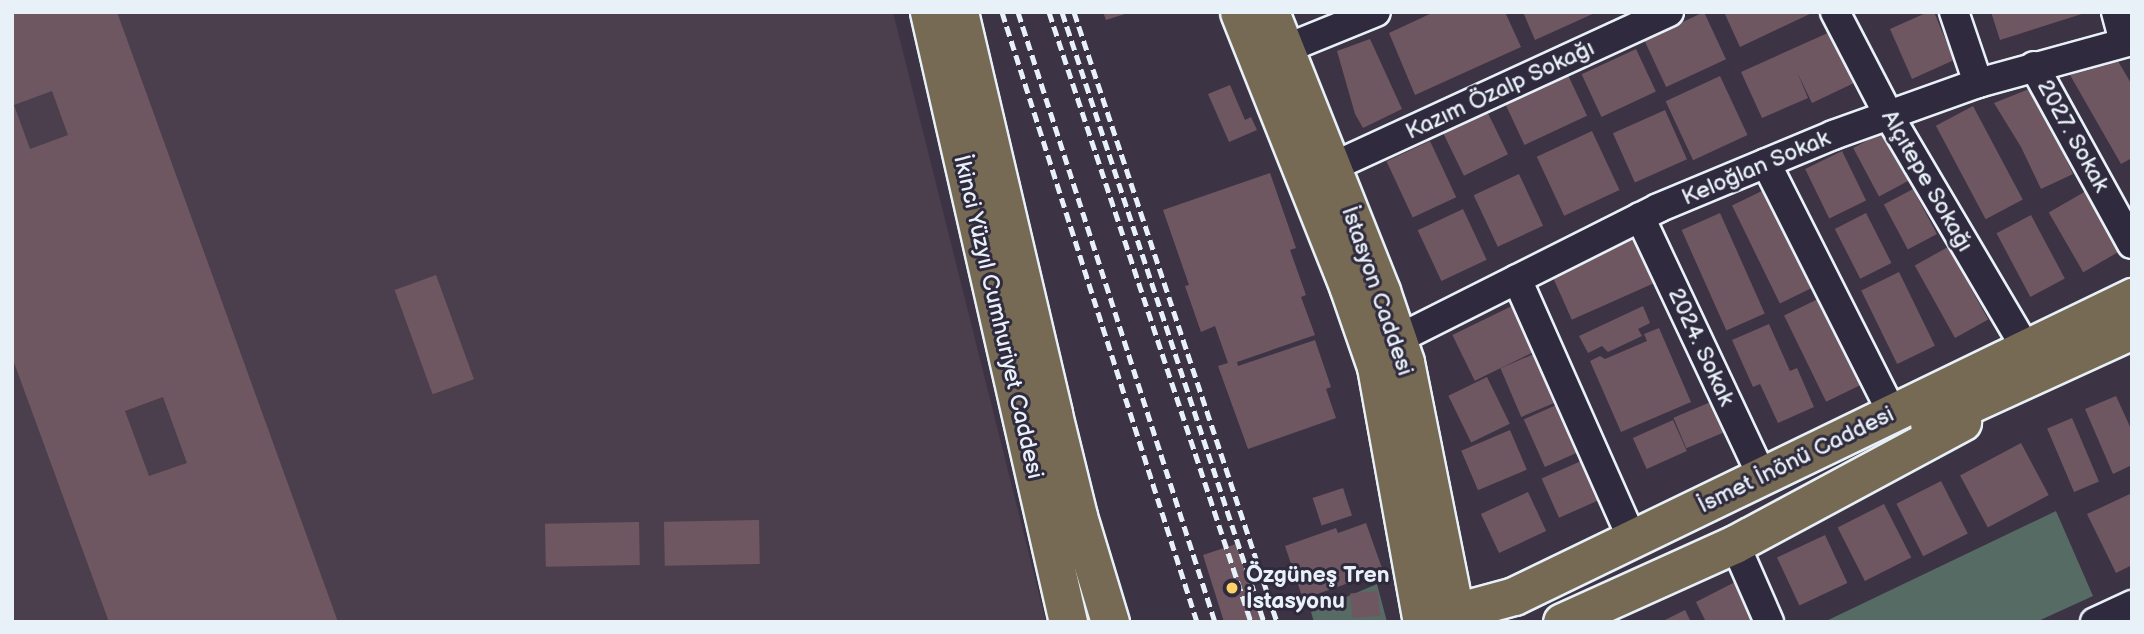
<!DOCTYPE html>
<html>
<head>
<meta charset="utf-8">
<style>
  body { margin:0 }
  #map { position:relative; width:2144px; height:634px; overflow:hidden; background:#3c3344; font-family:"Balsamiq Sans",sans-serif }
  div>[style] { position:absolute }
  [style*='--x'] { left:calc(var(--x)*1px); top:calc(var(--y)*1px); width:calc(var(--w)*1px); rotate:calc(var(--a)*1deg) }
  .built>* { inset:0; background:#4b3e4d }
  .green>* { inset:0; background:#576b65 }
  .building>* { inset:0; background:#6f5762; transform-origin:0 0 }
  .roads { filter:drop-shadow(2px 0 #e8f1f8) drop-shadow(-2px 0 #e8f1f8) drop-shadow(0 2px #e8f1f8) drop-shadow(0 -2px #e8f1f8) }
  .minor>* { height:28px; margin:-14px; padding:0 14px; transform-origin:14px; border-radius:14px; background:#2f2a3d }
  .major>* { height:37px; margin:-18.5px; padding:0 18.5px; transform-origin:18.5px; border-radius:18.5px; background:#766a54 }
  .rail>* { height:5px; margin-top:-2.5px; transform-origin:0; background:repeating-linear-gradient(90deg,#e8f1f8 0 10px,transparent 0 15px) }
  .dots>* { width:19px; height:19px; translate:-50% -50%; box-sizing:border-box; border:4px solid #2f2a3d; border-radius:50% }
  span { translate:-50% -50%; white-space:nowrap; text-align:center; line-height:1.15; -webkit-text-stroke:6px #2f2a3d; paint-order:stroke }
  .street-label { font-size:23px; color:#e8f1f8 }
  .poi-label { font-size:23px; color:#e8f1f8; font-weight:700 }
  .left { translate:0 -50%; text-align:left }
  .frame { position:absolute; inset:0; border:14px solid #e8f1f8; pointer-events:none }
</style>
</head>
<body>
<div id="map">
  <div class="built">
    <div style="clip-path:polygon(12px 12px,893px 12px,1046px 622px,12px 622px)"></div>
  </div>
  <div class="green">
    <div style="clip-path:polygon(2056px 511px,2093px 596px,2036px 622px,1824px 622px)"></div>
    <div style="clip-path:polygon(1377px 584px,1387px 622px,1314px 622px,1311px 612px)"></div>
  </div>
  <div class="building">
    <div style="clip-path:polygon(evenodd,12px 12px,117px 12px,338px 622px,109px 622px,12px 357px,12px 12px,52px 91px,68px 135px,30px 149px,14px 105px,52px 91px,12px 12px,163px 397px,187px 463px,149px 476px,125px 411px,163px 397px)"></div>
    <div style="clip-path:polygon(1103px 12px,1128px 12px,1128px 13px,1106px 20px)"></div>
    <div style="clip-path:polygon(1434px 12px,1505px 12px,1521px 47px,1415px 95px,1389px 33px)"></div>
    <div style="clip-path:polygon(1523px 12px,1597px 12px,1535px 40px)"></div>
    <div style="left:1704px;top:12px;width:52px;height:66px;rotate:65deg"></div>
    <div style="clip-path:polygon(1724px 12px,1814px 12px,1740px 47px)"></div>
    <div style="clip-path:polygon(1928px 12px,1934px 12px,1954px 60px,1912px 79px,1890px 29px)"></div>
    <div style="clip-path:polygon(1991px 12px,2085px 12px,2085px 13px,2000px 40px)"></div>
    <div style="clip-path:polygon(1830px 32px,1854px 83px,1812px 103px,1797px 72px,1808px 98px,1762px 118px,1741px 72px)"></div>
    <div style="clip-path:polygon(1370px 39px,1402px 109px,1363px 128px,1355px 114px,1337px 51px)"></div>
    <div style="left:1636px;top:49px;width:47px;height:60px;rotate:65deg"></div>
    <div style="clip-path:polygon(2115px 56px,2132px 85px,2132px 158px,2121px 164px,2070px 75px)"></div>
    <div style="left:1568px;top:75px;width:45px;height:69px;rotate:65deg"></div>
    <div style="left:1720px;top:76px;width:65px;height:60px;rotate:65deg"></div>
    <div style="clip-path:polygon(1230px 85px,1245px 120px,1251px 117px,1257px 130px,1229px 142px,1208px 94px)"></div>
    <div style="clip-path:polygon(2034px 87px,2073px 174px,2041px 189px,2021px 147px,1994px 103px)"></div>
    <div style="left:1483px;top:103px;width:57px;height:49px;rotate:64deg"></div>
    <div style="left:1973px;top:106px;width:106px;height:42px;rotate:62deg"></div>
    <div style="left:1665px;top:110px;width:54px;height:57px;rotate:66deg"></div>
    <div style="left:1592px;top:131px;width:65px;height:61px;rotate:65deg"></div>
    <div style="left:1885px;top:131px;width:55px;height:36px;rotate:62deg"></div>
    <div style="left:1430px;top:141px;width:62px;height:48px;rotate:65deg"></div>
    <div style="left:1842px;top:151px;width:55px;height:41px;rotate:64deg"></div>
    <div style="clip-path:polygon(1270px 173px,1296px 248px,1290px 250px,1306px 295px,1301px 297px,1315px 335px,1237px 362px,1238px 366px,1315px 340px,1331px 387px,1326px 389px,1336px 418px,1248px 449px,1218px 366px,1228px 363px,1215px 326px,1201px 332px,1185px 286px,1189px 285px,1163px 210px)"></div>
    <div style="left:1519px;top:174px;width:57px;height:50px;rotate:65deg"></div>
    <div style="left:1768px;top:188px;width:109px;height:40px;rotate:64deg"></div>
    <div style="left:1913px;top:189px;width:51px;height:33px;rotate:62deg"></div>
    <div style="left:2086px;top:191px;width:69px;height:43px;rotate:60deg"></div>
    <div style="left:1463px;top:209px;width:56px;height:50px;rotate:65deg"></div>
    <div style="left:1720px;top:213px;width:110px;height:42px;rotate:66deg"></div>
    <div style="left:1866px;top:213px;width:56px;height:35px;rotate:63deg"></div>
    <div style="left:2031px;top:215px;width:72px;height:39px;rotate:62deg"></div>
    <div style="left:1635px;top:238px;width:49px;height:91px;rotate:66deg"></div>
    <div style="left:1948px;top:247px;width:83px;height:38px;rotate:61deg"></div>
    <div style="left:1899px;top:272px;width:82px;height:42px;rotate:64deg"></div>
    <div style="left:436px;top:275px;width:111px;height:44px;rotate:70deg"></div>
    <div style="left:1820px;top:298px;width:96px;height:40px;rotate:64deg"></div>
    <div style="left:1518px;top:303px;width:51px;height:73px;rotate:64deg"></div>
    <div style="clip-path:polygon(1643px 306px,1650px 323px,1638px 329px,1642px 336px,1608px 352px,1602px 346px,1588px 353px,1579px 336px)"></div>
    <div style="clip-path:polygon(1769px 324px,1790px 371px,1797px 368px,1814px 407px,1778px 423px,1760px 384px,1753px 387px,1732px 340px)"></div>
    <div style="clip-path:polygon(1659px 328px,1691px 402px,1621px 432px,1590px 361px,1600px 356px,1605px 359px,1647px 341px,1644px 334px)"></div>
    <div style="left:1541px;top:351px;width:53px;height:44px;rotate:67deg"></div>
    <div style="left:1487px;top:377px;width:52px;height:43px;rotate:64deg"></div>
    <div style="clip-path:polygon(2116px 396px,2132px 431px,2132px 465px,2113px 474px,2085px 409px)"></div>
    <div style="left:1713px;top:401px;width:33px;height:43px;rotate:67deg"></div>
    <div style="left:1563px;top:402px;width:52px;height:43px;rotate:66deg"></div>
    <div style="left:2072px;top:418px;width:69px;height:27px;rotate:67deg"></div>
    <div style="left:1673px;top:420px;width:34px;height:44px;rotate:66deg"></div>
    <div style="left:1510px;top:430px;width:43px;height:53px;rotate:67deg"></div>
    <div style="left:2021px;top:443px;width:59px;height:69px;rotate:62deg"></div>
    <div style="left:1590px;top:457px;width:43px;height:53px;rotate:66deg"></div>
    <div style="left:1941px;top:481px;width:59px;height:50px;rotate:63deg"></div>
    <div style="left:1343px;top:488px;width:29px;height:32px;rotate:72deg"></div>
    <div style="left:1528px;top:492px;width:43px;height:52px;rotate:65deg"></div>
    <div style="clip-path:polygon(2132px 493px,2132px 565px,2116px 573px,2087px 514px)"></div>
    <div style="left:1884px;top:504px;width:60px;height:52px;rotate:63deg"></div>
    <div style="left:759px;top:520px;width:44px;height:95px;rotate:89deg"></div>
    <div style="left:639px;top:522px;width:43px;height:94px;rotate:89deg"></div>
    <div style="clip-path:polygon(1366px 523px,1383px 571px,1303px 599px,1285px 546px,1336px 528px,1338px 533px)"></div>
    <div style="left:1825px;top:535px;width:53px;height:53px;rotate:65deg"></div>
    <div style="clip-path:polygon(1236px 544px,1261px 622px,1224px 622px,1203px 555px)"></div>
    <div style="clip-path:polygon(1735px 582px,1754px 622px,1706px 622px,1696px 602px)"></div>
    <div style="left:1378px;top:591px;width:25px;height:28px;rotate:85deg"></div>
    <div style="clip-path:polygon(1685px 610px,1691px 622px,1661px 622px)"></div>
  </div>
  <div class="roads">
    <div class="minor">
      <div style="--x:1835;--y:12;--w:115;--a:62.5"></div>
      <div style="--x:1888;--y:114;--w:270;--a:59.5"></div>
      <div style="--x:1954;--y:12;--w:75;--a:71.3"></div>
      <div style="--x:2116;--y:12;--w:31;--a:75"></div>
      <div style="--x:1285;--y:49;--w:98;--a:-22.1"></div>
      <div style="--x:2034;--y:66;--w:203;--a:61.2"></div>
      <div style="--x:1766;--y:163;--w:281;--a:63.2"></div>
      <div style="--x:1332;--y:167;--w:371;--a:-24.7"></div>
      <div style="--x:1640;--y:217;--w:286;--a:64.8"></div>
      <div style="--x:1517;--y:279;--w:284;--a:66.1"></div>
      <div style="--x:1398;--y:339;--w:291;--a:-26.7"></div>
      <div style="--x:1658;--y:208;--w:190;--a:-22.6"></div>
      <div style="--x:1833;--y:135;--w:154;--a:-19.7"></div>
      <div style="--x:1978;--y:83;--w:160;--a:-15.3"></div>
      <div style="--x:1735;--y:544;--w:85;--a:66.4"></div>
      <div style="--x:2095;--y:622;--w:41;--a:-24.7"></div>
    </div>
    <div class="major">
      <div style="--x:929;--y:12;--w:626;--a:77.16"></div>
      <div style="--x:959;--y:12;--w:413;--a:76.8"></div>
      <div style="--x:1053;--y:414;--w:105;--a:76.2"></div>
      <div style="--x:1078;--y:516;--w:111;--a:73.2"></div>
      <div style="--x:1239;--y:12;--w:295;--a:68.3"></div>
      <div style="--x:1348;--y:286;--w:86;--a:70.9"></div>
      <div style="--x:1376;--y:367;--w:259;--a:79.8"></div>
      <div style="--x:1270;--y:12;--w:300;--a:68.3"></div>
      <div style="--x:1381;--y:291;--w:75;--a:71.3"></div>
      <div style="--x:1405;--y:362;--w:265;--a:78.7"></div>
      <div style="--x:1929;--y:423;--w:223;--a:-24.6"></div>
      <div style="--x:1422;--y:621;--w:95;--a:-15.2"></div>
      <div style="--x:1514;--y:596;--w:687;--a:-25.82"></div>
      <div style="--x:1562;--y:622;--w:190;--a:-24.3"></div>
      <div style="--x:1735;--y:544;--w:258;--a:-28.3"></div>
    </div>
  </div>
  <div class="rail">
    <div style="--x:1002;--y:12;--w:640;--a:72.27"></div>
    <div style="--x:1018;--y:12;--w:641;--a:72.1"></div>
    <div style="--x:1049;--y:12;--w:643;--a:71.68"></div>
    <div style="--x:1062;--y:12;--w:643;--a:71.68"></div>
    <div style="--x:1074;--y:12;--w:643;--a:71.59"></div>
  </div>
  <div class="dots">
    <div style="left:1232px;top:588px;background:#ffd166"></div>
  </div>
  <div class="street-label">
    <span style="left:1500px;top:90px;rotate:-25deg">Kazım Özalp Sokağı</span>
    <span style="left:2073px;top:136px;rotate:61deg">2027. Sokak</span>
    <span style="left:1756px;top:168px;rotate:-23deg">Keloğlan Sokak</span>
    <span style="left:1927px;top:181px;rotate:60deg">Alçıtepe Sokağı</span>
    <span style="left:1377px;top:291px;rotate:71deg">İstasyon Caddesi</span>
    <span style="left:998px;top:317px;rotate:77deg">İkinci Yüzyıl Cumhuriyet Caddesi</span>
    <span style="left:1701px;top:347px;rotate:65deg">2024. Sokak</span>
    <span style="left:1796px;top:460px;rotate:-26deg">İsmet İnönü Caddesi</span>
  </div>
  <div class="poi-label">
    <span class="left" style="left:1246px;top:588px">Özgüneş Tren<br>İstasyonu</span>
  </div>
  <div class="frame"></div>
</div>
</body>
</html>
